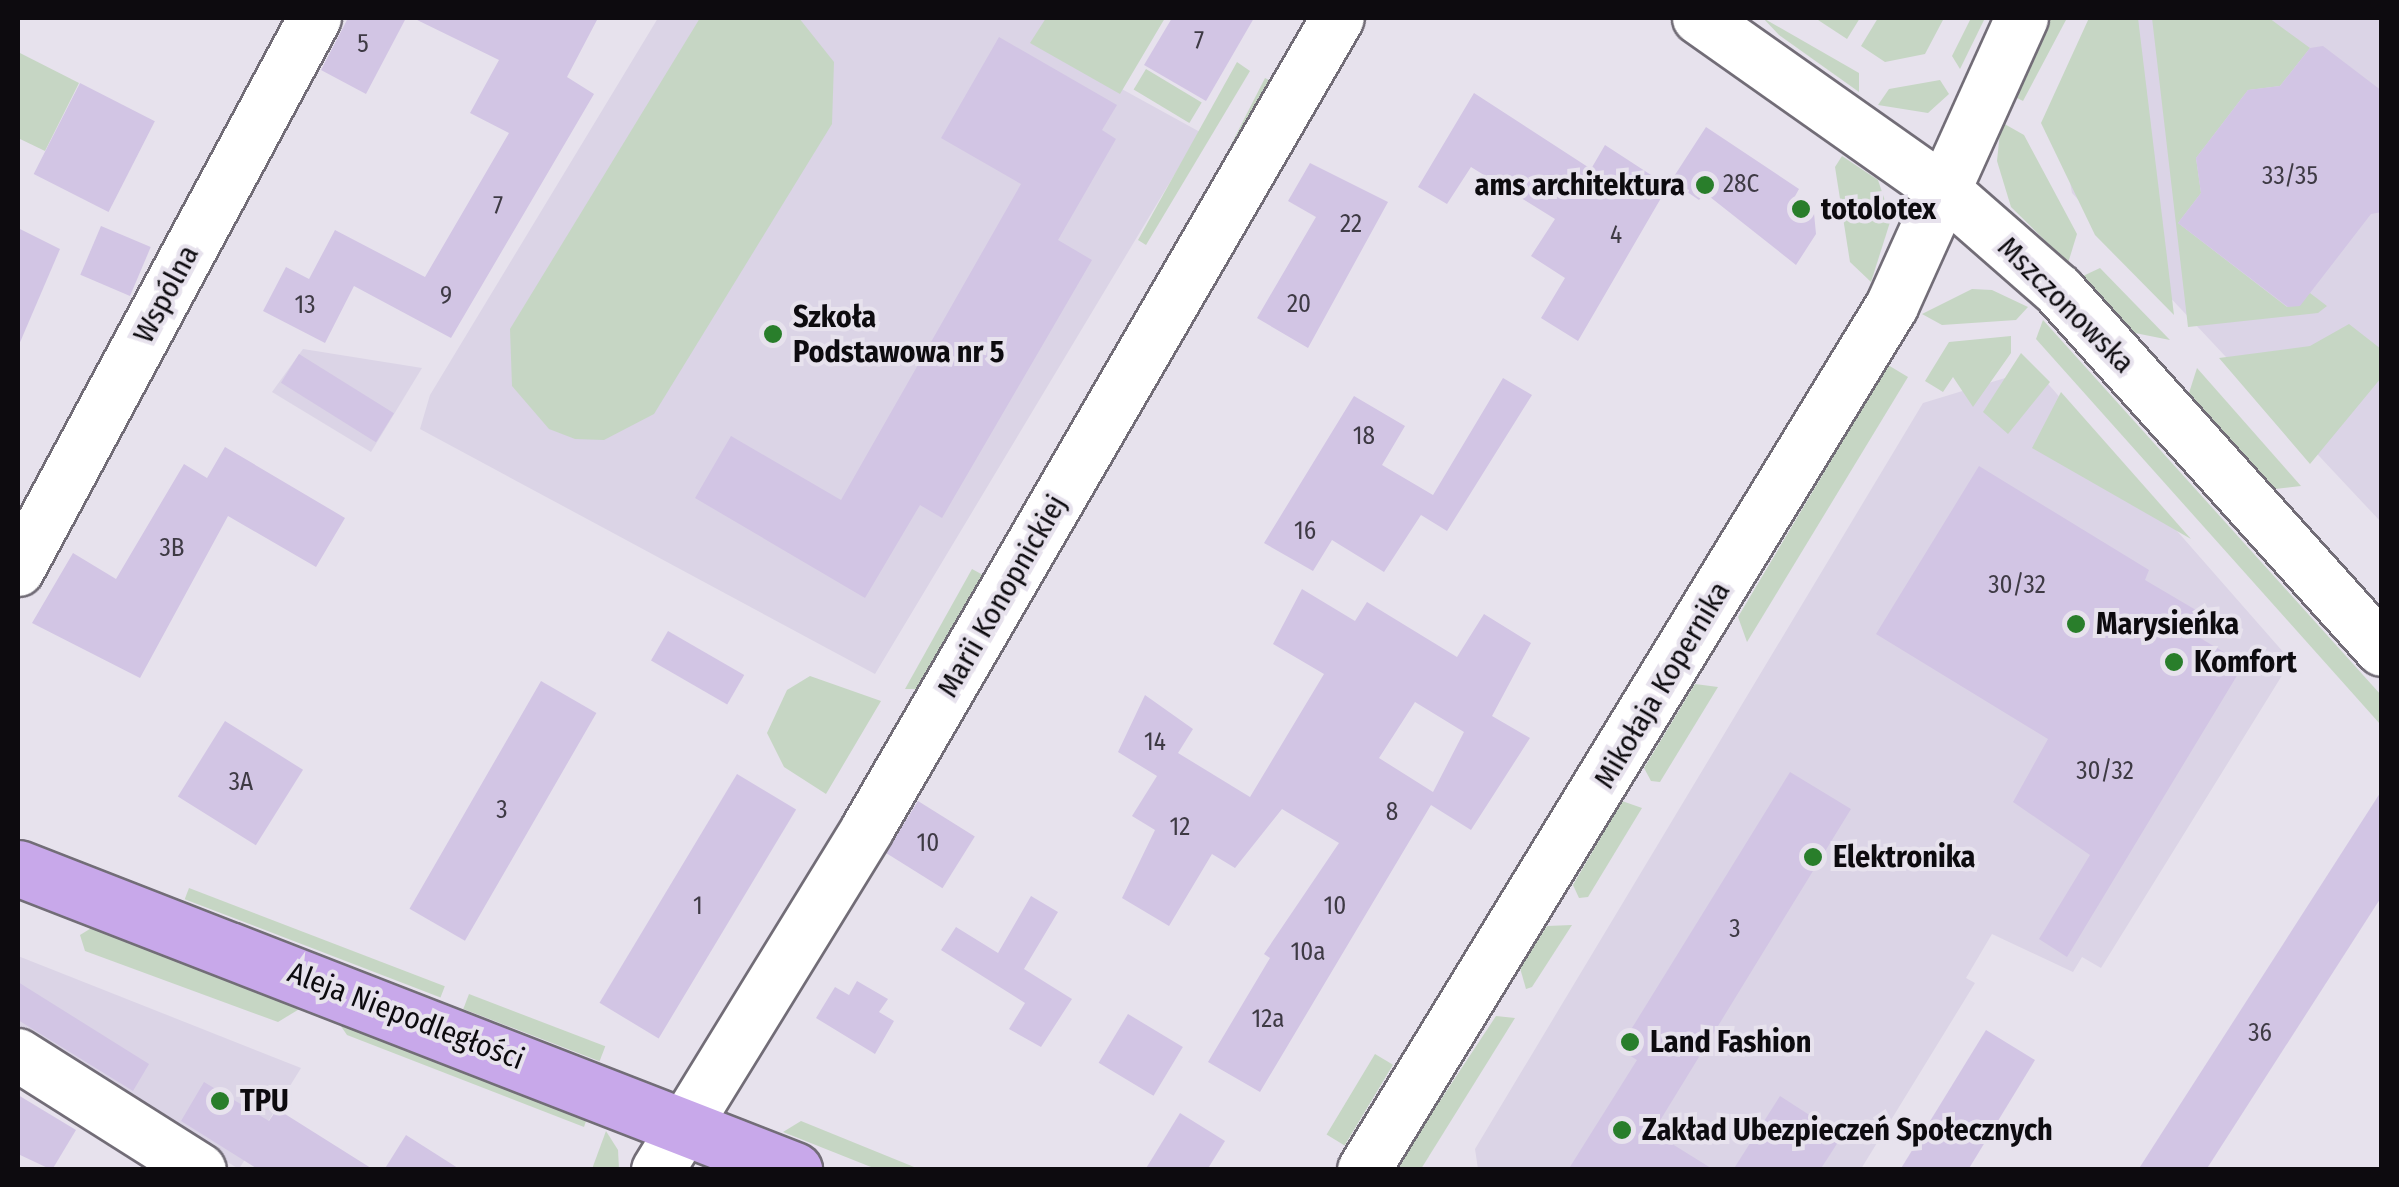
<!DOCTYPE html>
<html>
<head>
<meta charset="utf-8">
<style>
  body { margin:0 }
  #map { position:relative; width:2399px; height:1187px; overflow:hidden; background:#e7e2ed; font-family:"Fira Sans Condensed",sans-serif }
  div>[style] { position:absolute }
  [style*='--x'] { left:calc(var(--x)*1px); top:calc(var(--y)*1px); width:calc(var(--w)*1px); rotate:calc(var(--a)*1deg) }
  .built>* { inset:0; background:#dbd4e6 }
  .green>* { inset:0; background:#c6d6c4; transform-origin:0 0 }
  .building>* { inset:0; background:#d2c5e4; transform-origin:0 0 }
  .roads { filter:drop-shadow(2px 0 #726d77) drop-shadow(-2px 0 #726d77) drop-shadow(0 2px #726d77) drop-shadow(0 -2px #726d77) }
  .minor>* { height:52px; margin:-26px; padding:0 26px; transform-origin:26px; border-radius:26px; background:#fff }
  .major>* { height:55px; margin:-27.5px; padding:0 27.5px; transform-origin:27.5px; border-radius:27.5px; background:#c8a8ea }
  .dots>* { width:28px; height:28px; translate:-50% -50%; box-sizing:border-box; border:5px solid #e7e2ed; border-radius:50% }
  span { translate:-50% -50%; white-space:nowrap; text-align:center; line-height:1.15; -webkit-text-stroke:8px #e7e2ed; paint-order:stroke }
  .number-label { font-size:25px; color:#3e3a44 }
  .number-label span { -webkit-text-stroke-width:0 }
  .poi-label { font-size:30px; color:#0d0b0f; font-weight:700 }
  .right { translate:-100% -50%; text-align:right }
  .left { translate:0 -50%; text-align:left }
  .street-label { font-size:30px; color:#0d0b0f }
  .frame { position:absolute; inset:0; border:20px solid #0d0b0f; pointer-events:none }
</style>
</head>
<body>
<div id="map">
  <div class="built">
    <div style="clip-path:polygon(658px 18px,1069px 18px,1069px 60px,1200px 132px,875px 674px,420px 429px,430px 395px)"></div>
    <div style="clip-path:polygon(2106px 18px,2381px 18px,2381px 522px,2072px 193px,2059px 122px)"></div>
    <div style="clip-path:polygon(303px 349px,422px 368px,371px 452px,272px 392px)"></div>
    <div style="clip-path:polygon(2035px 369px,2291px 661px,2101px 968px,2082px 957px,2073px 972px,1992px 934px,1966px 978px,1975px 983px,1861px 1169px,1478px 1169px,1475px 1149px,1923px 403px)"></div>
    <div style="clip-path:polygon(18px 956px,301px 1068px,239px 1169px,18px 1036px)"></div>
  </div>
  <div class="green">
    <div style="clip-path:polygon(700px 18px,799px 18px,834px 62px,832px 124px,654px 414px,604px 440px,575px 439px,549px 429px,512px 386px,510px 329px)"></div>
    <div style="clip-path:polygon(1046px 18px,1165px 18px,1120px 94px,1030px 43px)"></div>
    <div style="clip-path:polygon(1763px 18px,1859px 73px,1859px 92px,1779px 35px)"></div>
    <div style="clip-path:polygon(1815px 18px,1860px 18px,1847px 39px)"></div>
    <div style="clip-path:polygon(1878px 18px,1944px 18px,1925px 54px,1885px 62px,1861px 46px)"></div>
    <div style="clip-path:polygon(1971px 18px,1985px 18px,1960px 69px,1952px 56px)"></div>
    <div style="clip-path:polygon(2048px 18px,2067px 18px,2023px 101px,2011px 95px)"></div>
    <div style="clip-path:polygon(2089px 18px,2138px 18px,2174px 315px,2095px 235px,2041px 123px)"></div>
    <div style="clip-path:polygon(2152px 18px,2269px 18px,2310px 48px,2280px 86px,2248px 90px,2196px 158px,2201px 193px,2178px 223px,2287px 307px,2310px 293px,2327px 306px,2318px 313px,2188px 327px)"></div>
    <div style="clip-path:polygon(18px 52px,79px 83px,45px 151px,18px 138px)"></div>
    <div style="clip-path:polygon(1237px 62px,1250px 71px,1146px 245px,1138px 240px)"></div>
    <div style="left:1146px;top:69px;width:65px;height:24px;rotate:31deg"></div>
    <div style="left:1265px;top:78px;width:9px;height:204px;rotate:27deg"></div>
    <div style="clip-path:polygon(1940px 80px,1949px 94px,1928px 113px,1878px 105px,1889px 89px)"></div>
    <div style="clip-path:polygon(2001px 122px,2024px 135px,2077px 234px,2068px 263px,2011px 207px,1997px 161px)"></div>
    <div style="clip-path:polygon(1842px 156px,1878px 180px,1891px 219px,1871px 282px,1850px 262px,1835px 167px)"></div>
    <div style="clip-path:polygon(2100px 268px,2170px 340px,2135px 333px,2083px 276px)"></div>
    <div style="clip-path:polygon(1972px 289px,1992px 290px,2028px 307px,2016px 320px,1942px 325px,1922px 314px)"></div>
    <div style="clip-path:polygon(2043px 320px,2381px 695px,2380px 724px,2036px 339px)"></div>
    <div style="clip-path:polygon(2349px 324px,2381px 349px,2381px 378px,2310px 464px,2219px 358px,2310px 346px)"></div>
    <div style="clip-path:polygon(2011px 336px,2011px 353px,1973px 407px,1953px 377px,1943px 392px,1925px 381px,1949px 342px)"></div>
    <div style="clip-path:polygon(2021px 353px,2050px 382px,2008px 434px,1983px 412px)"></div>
    <div style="clip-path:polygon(1888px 365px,1908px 377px,1747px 642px,1738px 617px)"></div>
    <div style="clip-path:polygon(2197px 368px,2301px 486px,2275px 489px,2189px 393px)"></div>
    <div style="clip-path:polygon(2061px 392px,2191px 539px,2032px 448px)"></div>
    <div style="clip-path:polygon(972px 569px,983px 575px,916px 689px,905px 689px)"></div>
    <div style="clip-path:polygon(810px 676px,881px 701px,826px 794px,784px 767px,767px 733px,787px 690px)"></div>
    <div style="clip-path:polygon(1695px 684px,1718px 687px,1660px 782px,1651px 781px,1644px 768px)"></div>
    <div style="clip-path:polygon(1622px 801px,1642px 808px,1588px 897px,1579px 898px,1573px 885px)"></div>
    <div style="left:189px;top:888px;width:274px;height:12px;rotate:21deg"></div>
    <div style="clip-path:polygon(1572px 925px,1532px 987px,1526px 989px,1520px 968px,1547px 926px)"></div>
    <div style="clip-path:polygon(93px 927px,297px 1004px,301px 1008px,278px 1022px,85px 951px,80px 935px)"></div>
    <div style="left:469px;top:994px;width:146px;height:16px;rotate:21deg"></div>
    <div style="clip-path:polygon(1496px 1016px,1515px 1018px,1421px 1169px,1395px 1169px)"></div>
    <div style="clip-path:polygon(336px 1019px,587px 1118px,584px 1127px,347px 1035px)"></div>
    <div style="left:1375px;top:1054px;width:21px;height:94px;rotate:31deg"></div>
    <div style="clip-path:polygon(801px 1121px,919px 1169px,876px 1169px,783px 1132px)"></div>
    <div style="clip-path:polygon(606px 1131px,618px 1150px,619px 1169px,592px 1169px)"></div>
  </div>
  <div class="building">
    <div style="clip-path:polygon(348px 18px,406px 18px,366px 94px,321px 70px)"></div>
    <div style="clip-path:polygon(413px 18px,598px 18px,567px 77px,594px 94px,451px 338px,354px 286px,325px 343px,263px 311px,286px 267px,309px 279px,335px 230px,425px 277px,509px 133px,470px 113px,499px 60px)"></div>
    <div style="clip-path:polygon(1172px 18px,1254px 18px,1206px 101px,1144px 65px)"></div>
    <div style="clip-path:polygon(999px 37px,1117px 105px,1102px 130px,1116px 139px,1058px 240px,1092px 260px,942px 518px,920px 505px,865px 598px,695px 498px,731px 436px,841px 500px,1021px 184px,941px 138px)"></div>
    <div style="clip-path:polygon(2323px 46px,2382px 91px,2382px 212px,2371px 214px,2300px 306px,2288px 307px,2178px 223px,2201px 193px,2196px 158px,2248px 90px,2280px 86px,2310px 48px)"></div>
    <div style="left:80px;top:83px;width:84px;height:102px;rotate:27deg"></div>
    <div style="clip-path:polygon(1474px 93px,1591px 169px,1605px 145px,1668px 186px,1578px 341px,1541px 318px,1565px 278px,1531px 256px,1555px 219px,1471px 167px,1447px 204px,1418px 187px)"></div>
    <div style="clip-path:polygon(1706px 127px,1799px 189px,1794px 198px,1814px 213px,1816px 234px,1796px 265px,1705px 193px,1699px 200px,1671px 181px)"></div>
    <div style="clip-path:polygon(1310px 163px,1388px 202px,1308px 348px,1257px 318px,1316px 217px,1288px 201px)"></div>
    <div style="left:101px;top:226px;width:54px;height:53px;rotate:23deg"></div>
    <div style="clip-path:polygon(18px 228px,60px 249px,18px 347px)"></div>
    <div style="left:299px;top:354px;width:112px;height:34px;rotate:32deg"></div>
    <div style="clip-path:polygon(1503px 378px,1532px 395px,1447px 531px,1421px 515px,1432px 498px,1384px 572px,1332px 540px,1313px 571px,1264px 543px,1354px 396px,1405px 426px,1382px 465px,1433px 495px)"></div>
    <div style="clip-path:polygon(225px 447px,345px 518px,316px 567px,228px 516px,140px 678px,32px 623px,73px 553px,116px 579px,184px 464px,207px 478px)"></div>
    <div style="clip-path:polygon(1979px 466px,2149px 570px,2145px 580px,2201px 613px,2190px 632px,2244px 664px,2067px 957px,2039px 939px,2090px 855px,2013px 802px,2048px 739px,1876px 634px)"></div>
    <div style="clip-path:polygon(evenodd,1302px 589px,1355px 621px,1367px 602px,1457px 657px,1484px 614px,1531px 643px,1492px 716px,1530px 738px,1471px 830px,1431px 805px,1260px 1092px,1208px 1062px,1270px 958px,1264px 954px,1339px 843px,1282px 809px,1235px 868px,1212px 854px,1169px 926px,1122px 898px,1155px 830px,1132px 816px,1157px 776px,1118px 752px,1145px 695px,1193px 729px,1178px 753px,1250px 797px,1324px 674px,1273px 644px,1302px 589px,1415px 702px,1464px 732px,1433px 792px,1379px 758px,1415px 702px)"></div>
    <div style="left:668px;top:631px;width:88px;height:34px;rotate:30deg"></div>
    <div style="left:541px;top:681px;width:64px;height:263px;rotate:30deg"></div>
    <div style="left:225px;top:721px;width:92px;height:89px;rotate:32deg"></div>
    <div style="clip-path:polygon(1790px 772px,1851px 809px,1653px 1132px,1714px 1170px,1568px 1170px,1637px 1060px,1619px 1049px)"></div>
    <div style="left:737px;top:774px;width:69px;height:267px;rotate:31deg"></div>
    <div style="clip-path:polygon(2382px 790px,2382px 896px,2206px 1170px,2138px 1170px)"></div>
    <div style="left:918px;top:801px;width:67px;height:61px;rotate:32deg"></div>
    <div style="clip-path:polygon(1031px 896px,1058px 912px,1024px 969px,1072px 999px,1041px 1047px,1009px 1029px,1025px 1003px,941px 950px,956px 927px,998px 953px)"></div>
    <div style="clip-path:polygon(857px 981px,888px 999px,879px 1012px,894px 1021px,875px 1054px,816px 1018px,835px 987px,849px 995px)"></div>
    <div style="clip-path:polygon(18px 982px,149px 1064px,133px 1091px,18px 1020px)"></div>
    <div style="left:1128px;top:1014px;width:64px;height:57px;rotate:31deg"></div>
    <div style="clip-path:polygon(1986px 1030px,2035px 1060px,1968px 1170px,1900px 1170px)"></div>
    <div style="clip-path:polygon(204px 1082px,269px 1121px,277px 1109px,374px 1170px,259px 1170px,181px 1121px)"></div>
    <div style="clip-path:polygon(18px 1095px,76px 1130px,52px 1170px,18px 1154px)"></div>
    <div style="clip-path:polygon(1780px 1096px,1842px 1136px,1820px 1170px,1733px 1170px)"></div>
    <div style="clip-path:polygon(1180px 1113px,1225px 1141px,1207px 1170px,1145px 1170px)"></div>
    <div style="clip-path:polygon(406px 1135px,461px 1170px,384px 1170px)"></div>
  </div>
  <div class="roads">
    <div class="minor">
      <div style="--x:1699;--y:18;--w:302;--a:35.2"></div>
      <div style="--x:1946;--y:192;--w:149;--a:41.2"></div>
      <div style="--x:2058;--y:290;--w:484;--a:48"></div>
      <div style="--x:18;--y:570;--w:627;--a:-61.72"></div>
      <div style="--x:18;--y:1055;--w:215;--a:32.3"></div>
      <div style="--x:658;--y:1170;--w:401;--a:-58.4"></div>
      <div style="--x:868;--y:828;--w:936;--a:-59.88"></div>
      <div style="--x:1364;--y:1170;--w:1013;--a:-58.57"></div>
      <div style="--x:1892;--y:306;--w:316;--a:-65.7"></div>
    </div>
    <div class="major">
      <div style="--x:18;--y:868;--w:833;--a:21.26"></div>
    </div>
  </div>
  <div class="dots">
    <div style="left:1705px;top:185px;background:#297e2b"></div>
    <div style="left:1801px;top:209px;background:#297e2b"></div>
    <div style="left:773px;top:334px;background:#297e2b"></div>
    <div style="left:2076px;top:624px;background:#297e2b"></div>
    <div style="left:2174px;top:662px;background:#297e2b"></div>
    <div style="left:1813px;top:857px;background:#297e2b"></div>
    <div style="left:1630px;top:1042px;background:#297e2b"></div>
    <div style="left:220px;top:1101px;background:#297e2b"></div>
    <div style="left:1622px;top:1130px;background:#297e2b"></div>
  </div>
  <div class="number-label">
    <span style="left:1199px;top:41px">7</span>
    <span style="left:363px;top:44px">5</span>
    <span style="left:2290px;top:176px">33/35</span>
    <span style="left:1741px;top:184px">28C</span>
    <span style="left:498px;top:206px">7</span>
    <span style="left:1351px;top:224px">22</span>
    <span style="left:1616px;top:235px">4</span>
    <span style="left:446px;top:296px">9</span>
    <span style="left:1299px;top:304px">20</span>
    <span style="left:305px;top:305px">13</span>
    <span style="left:1364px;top:436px">18</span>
    <span style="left:1305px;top:531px">16</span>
    <span style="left:172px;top:548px">3B</span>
    <span style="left:2017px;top:585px">30/32</span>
    <span style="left:1155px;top:742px">14</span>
    <span style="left:2105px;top:771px">30/32</span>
    <span style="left:241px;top:782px">3A</span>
    <span style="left:502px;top:810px">3</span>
    <span style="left:1392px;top:812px">8</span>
    <span style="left:1180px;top:827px">12</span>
    <span style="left:928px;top:843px">10</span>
    <span style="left:698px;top:906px">1</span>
    <span style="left:1335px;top:906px">10</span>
    <span style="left:1735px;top:929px">3</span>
    <span style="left:1308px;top:952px">10a</span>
    <span style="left:1268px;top:1019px">12a</span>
    <span style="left:2260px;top:1033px">36</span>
  </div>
  <div class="poi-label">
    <span class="right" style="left:1685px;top:185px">ams architektura</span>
    <span class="left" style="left:1821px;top:209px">totolotex</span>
    <span class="left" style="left:793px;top:334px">Szkoła<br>Podstawowa nr 5</span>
    <span class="left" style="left:2096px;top:624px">Marysieńka</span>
    <span class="left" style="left:2194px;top:662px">Komfort</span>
    <span class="left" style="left:1833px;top:857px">Elektronika</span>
    <span class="left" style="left:1650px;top:1042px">Land Fashion</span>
    <span class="left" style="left:240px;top:1101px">TPU</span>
    <span class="left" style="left:1642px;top:1130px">Zakład Ubezpieczeń Społecznych</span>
  </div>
  <div class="street-label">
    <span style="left:166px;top:294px;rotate:-62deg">Wspólna</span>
    <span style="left:2066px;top:305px;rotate:45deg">Mszczonowska</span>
    <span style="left:1002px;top:596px;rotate:-60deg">Marii Konopnickiej</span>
    <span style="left:1662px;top:685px;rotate:-59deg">Mikołaja Kopernika</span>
    <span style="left:406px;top:1016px;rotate:21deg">Aleja Niepodległości</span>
  </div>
  <div class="frame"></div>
</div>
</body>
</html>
